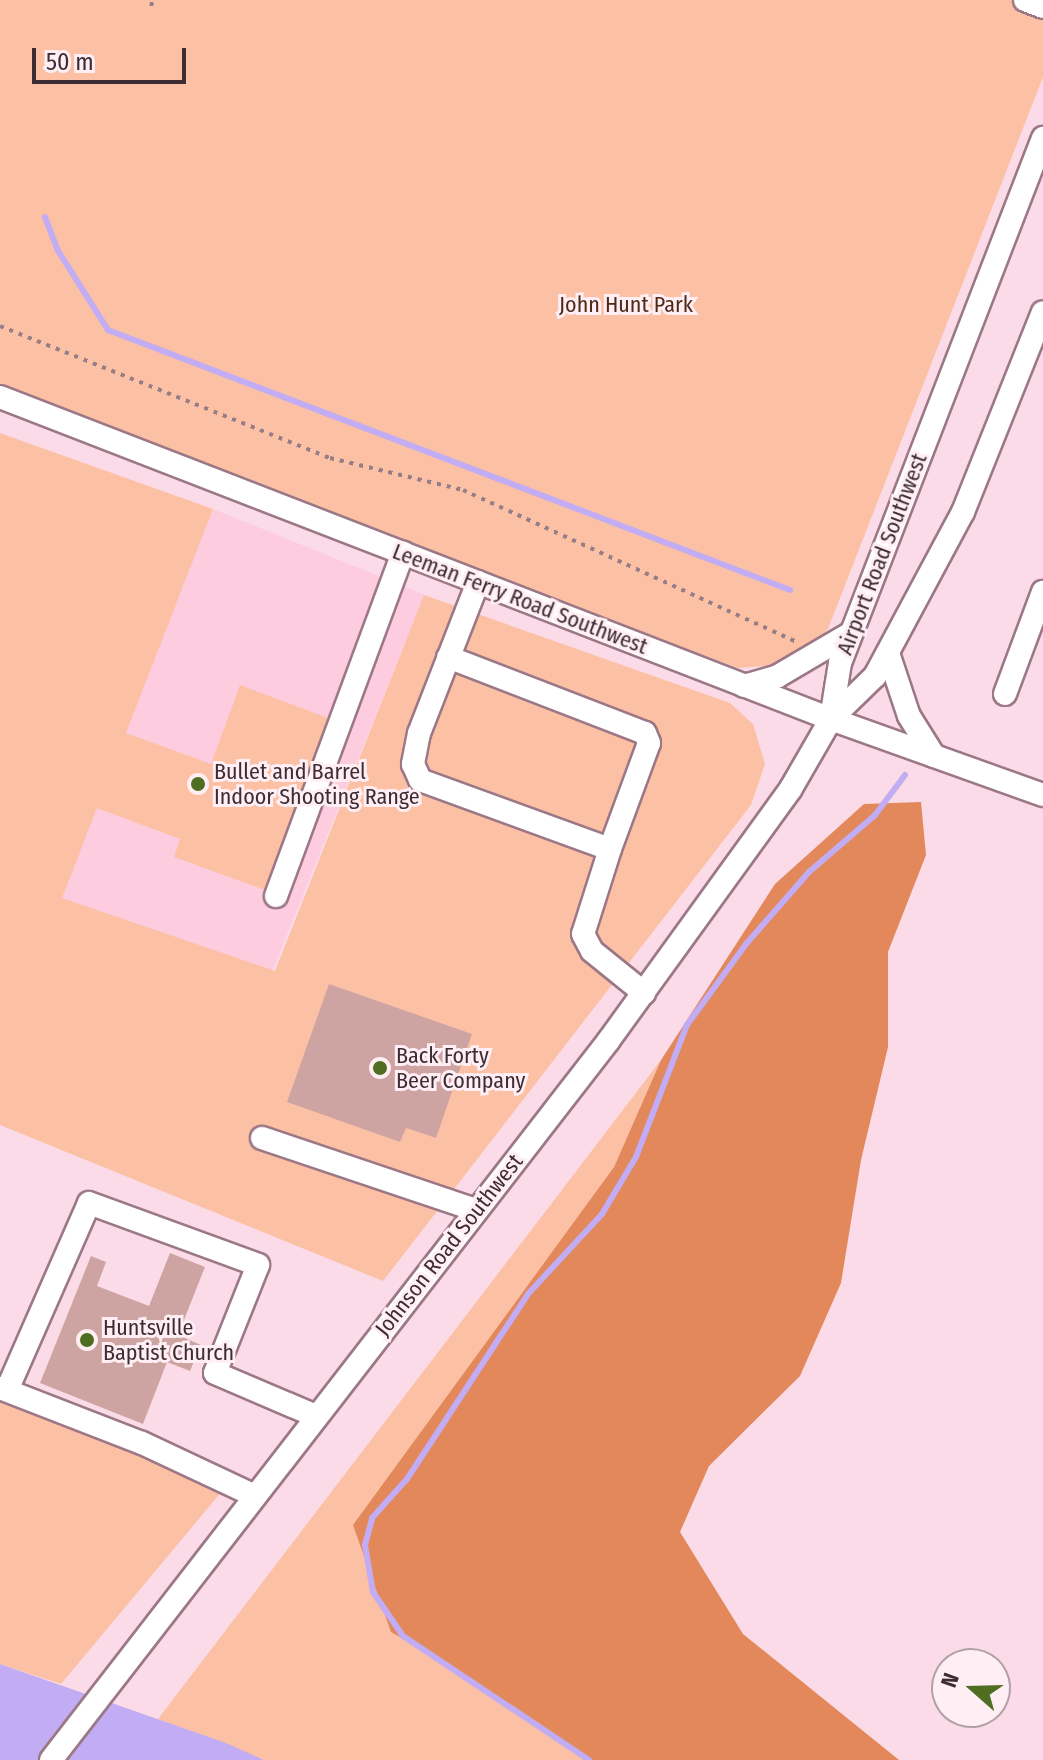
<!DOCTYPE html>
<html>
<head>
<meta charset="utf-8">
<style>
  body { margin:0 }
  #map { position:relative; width:1043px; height:1760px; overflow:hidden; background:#fcdbe8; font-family:"Fira Sans Condensed",sans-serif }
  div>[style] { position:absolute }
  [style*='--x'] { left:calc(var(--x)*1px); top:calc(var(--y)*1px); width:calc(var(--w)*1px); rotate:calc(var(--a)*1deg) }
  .built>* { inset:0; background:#fdccdf; transform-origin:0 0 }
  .green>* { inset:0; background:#fcc1a5 }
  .forest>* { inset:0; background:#e2885a }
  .water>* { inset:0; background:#c2acf3 }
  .stream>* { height:6px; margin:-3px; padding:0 3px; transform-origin:3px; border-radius:3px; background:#c2acf3 }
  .building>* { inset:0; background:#cea4a3 }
  .path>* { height:4px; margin-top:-2px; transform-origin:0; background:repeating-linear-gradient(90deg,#967e87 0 4px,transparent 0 10px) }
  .roads { filter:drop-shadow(2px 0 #9c7886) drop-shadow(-2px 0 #9c7886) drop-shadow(0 2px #9c7886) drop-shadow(0 -2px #9c7886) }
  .minor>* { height:22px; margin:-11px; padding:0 11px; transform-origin:11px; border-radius:11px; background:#fff }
  .dots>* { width:22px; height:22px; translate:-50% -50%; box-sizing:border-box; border:4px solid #ffeef4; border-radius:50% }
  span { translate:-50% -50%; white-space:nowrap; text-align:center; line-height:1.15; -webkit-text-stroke:6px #ffeef4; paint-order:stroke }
  .park-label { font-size:22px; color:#4e2916 }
  .street-label { font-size:22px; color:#3d2d33 }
  .poi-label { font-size:22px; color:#3d2d33 }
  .left { translate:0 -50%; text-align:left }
  .north { position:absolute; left:931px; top:1648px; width:80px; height:80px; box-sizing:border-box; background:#ffeef4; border:2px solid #b1a1a7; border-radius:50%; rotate:290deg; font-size:22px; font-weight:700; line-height:32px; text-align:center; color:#3d2d33 }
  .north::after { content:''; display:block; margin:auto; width:28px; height:36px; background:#506e22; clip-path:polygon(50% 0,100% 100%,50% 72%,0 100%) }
  .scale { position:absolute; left:32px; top:48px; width:154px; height:36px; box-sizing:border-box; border:4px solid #3d2d33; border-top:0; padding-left:10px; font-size:24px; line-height:28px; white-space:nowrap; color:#3d2d33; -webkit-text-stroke:6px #ffeef4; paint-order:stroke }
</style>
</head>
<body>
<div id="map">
  <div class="built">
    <div style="left:213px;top:509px;width:228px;height:418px;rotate:22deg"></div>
  </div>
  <div class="green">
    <div style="clip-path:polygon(0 0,1043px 0,1043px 77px,828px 629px,810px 648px,779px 665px,738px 668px,0 398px)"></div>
    <div style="clip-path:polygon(0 433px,213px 509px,126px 733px,211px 764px,240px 685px,328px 718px,265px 890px,174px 857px,180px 839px,97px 808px,62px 898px,275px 971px,424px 595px,730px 703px,753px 724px,765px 764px,751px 805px,383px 1281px,0 1125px)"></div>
    <div style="clip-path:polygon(661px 1060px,614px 1167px,435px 1416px,391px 1632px,476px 1682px,587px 1760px,264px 1760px,158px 1719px)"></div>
    <div style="clip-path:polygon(0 1386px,233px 1478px,61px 1684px,0 1664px)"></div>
  </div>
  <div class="forest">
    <div style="clip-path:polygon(921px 802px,926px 855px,888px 952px,888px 1047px,861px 1160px,841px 1283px,800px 1376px,709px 1466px,680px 1532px,743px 1634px,899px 1760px,587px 1760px,476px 1682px,391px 1632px,353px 1525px,614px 1167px,661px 1060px,775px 884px,864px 804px)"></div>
  </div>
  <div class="water">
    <div style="clip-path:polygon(0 1664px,226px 1743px,264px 1760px,0 1760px)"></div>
  </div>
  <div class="stream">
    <div style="--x:45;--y:217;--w:34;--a:69"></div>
    <div style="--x:57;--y:249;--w:96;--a:57.8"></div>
    <div style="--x:108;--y:330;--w:730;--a:20.87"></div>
    <div style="--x:589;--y:1760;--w:224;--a:-146.3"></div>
    <div style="--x:403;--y:1636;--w:53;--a:-124.3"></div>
    <div style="--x:373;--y:1592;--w:48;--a:-99.7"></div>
    <div style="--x:365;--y:1545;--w:28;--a:-75"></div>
    <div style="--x:372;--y:1518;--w:52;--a:-48.1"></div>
    <div style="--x:407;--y:1479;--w:221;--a:-56.8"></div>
    <div style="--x:528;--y:1294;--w:109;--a:-47.2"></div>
    <div style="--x:602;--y:1214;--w:66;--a:-59.2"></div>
    <div style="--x:636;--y:1157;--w:142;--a:-68.9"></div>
    <div style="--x:687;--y:1025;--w:100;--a:-53.9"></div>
    <div style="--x:746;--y:944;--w:96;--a:-48.8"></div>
    <div style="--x:809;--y:872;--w:87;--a:-40.8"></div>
    <div style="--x:875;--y:815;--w:50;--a:-53.1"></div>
  </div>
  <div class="building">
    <div style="clip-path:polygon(329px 984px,472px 1034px,436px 1138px,406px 1128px,400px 1142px,287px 1102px)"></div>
    <div style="clip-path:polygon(170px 1253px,205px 1267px,178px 1335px,201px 1345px,190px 1371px,167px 1362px,143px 1424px,40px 1383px,91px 1256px,106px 1262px,97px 1286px,149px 1306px)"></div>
  </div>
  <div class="path">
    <div style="--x:151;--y:6;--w:6;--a:-72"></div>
    <div style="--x:0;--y:326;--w:355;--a:21.8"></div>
    <div style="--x:330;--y:458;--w:137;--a:13.5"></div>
    <div style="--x:463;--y:490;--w:367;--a:24.5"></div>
  </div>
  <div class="roads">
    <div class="minor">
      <div style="--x:1025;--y:0;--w:19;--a:21"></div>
      <div style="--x:0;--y:397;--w:891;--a:21.18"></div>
      <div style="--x:831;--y:719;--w:225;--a:19.7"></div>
      <div style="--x:478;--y:582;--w:162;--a:111.3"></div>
      <div style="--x:419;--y:733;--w:32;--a:101"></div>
      <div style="--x:413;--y:764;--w:17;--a:66"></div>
      <div style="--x:420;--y:780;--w:202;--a:20"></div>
      <div style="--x:610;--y:849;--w:89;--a:107.6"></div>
      <div style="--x:583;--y:934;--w:19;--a:62"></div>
      <div style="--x:592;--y:951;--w:67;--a:38.9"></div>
      <div style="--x:888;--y:653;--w:66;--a:71.6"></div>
      <div style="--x:909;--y:716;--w:47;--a:58"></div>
      <div style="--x:448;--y:657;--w:211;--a:21.1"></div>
      <div style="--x:645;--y:733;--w:11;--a:68"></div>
      <div style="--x:649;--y:743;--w:113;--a:110.2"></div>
      <div style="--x:744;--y:686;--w:35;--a:-16"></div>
      <div style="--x:778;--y:676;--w:85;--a:-30.5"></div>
      <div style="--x:1005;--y:694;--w:109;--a:-69.6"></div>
      <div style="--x:831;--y:719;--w:57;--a:-80.9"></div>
      <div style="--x:840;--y:663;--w:563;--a:-68.86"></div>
      <div style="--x:276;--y:896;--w:366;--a:-69.7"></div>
      <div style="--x:262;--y:1138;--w:226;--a:18.6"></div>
      <div style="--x:0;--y:1388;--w:152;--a:21.2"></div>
      <div style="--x:142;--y:1443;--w:123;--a:25.1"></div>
      <div style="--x:7;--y:1390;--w:204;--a:-66.3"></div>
      <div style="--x:89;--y:1203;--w:180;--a:20.1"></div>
      <div style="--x:258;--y:1265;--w:116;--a:111.7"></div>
      <div style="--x:215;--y:1373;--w:110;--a:23.1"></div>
      <div style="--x:51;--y:1760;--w:911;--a:-52.22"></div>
      <div style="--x:609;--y:1040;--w:309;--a:-54.1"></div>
      <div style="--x:790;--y:790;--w:82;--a:-60"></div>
      <div style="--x:831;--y:719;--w:62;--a:-44.3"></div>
      <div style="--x:875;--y:676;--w:186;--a:-61.8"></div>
      <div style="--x:963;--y:512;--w:215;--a:-68.2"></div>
    </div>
  </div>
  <div class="dots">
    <div style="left:198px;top:784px;background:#506e22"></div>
    <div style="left:380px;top:1068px;background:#506e22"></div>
    <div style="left:87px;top:1340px;background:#506e22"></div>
  </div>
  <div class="park-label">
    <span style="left:626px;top:305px">John Hunt Park</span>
  </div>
  <div class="street-label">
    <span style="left:882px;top:554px;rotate:-69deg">Airport Road Southwest</span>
    <span style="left:520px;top:599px;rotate:21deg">Leeman Ferry Road Southwest</span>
    <span style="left:449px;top:1245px;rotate:-52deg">Johnson Road Southwest</span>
  </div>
  <div class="poi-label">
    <span class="left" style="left:214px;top:784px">Bullet and Barrel<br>Indoor Shooting Range</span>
    <span class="left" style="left:396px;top:1068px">Back Forty<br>Beer Company</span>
    <span class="left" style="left:103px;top:1340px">Huntsville<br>Baptist Church</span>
  </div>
  <div class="north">N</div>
  <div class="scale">50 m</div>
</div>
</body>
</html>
